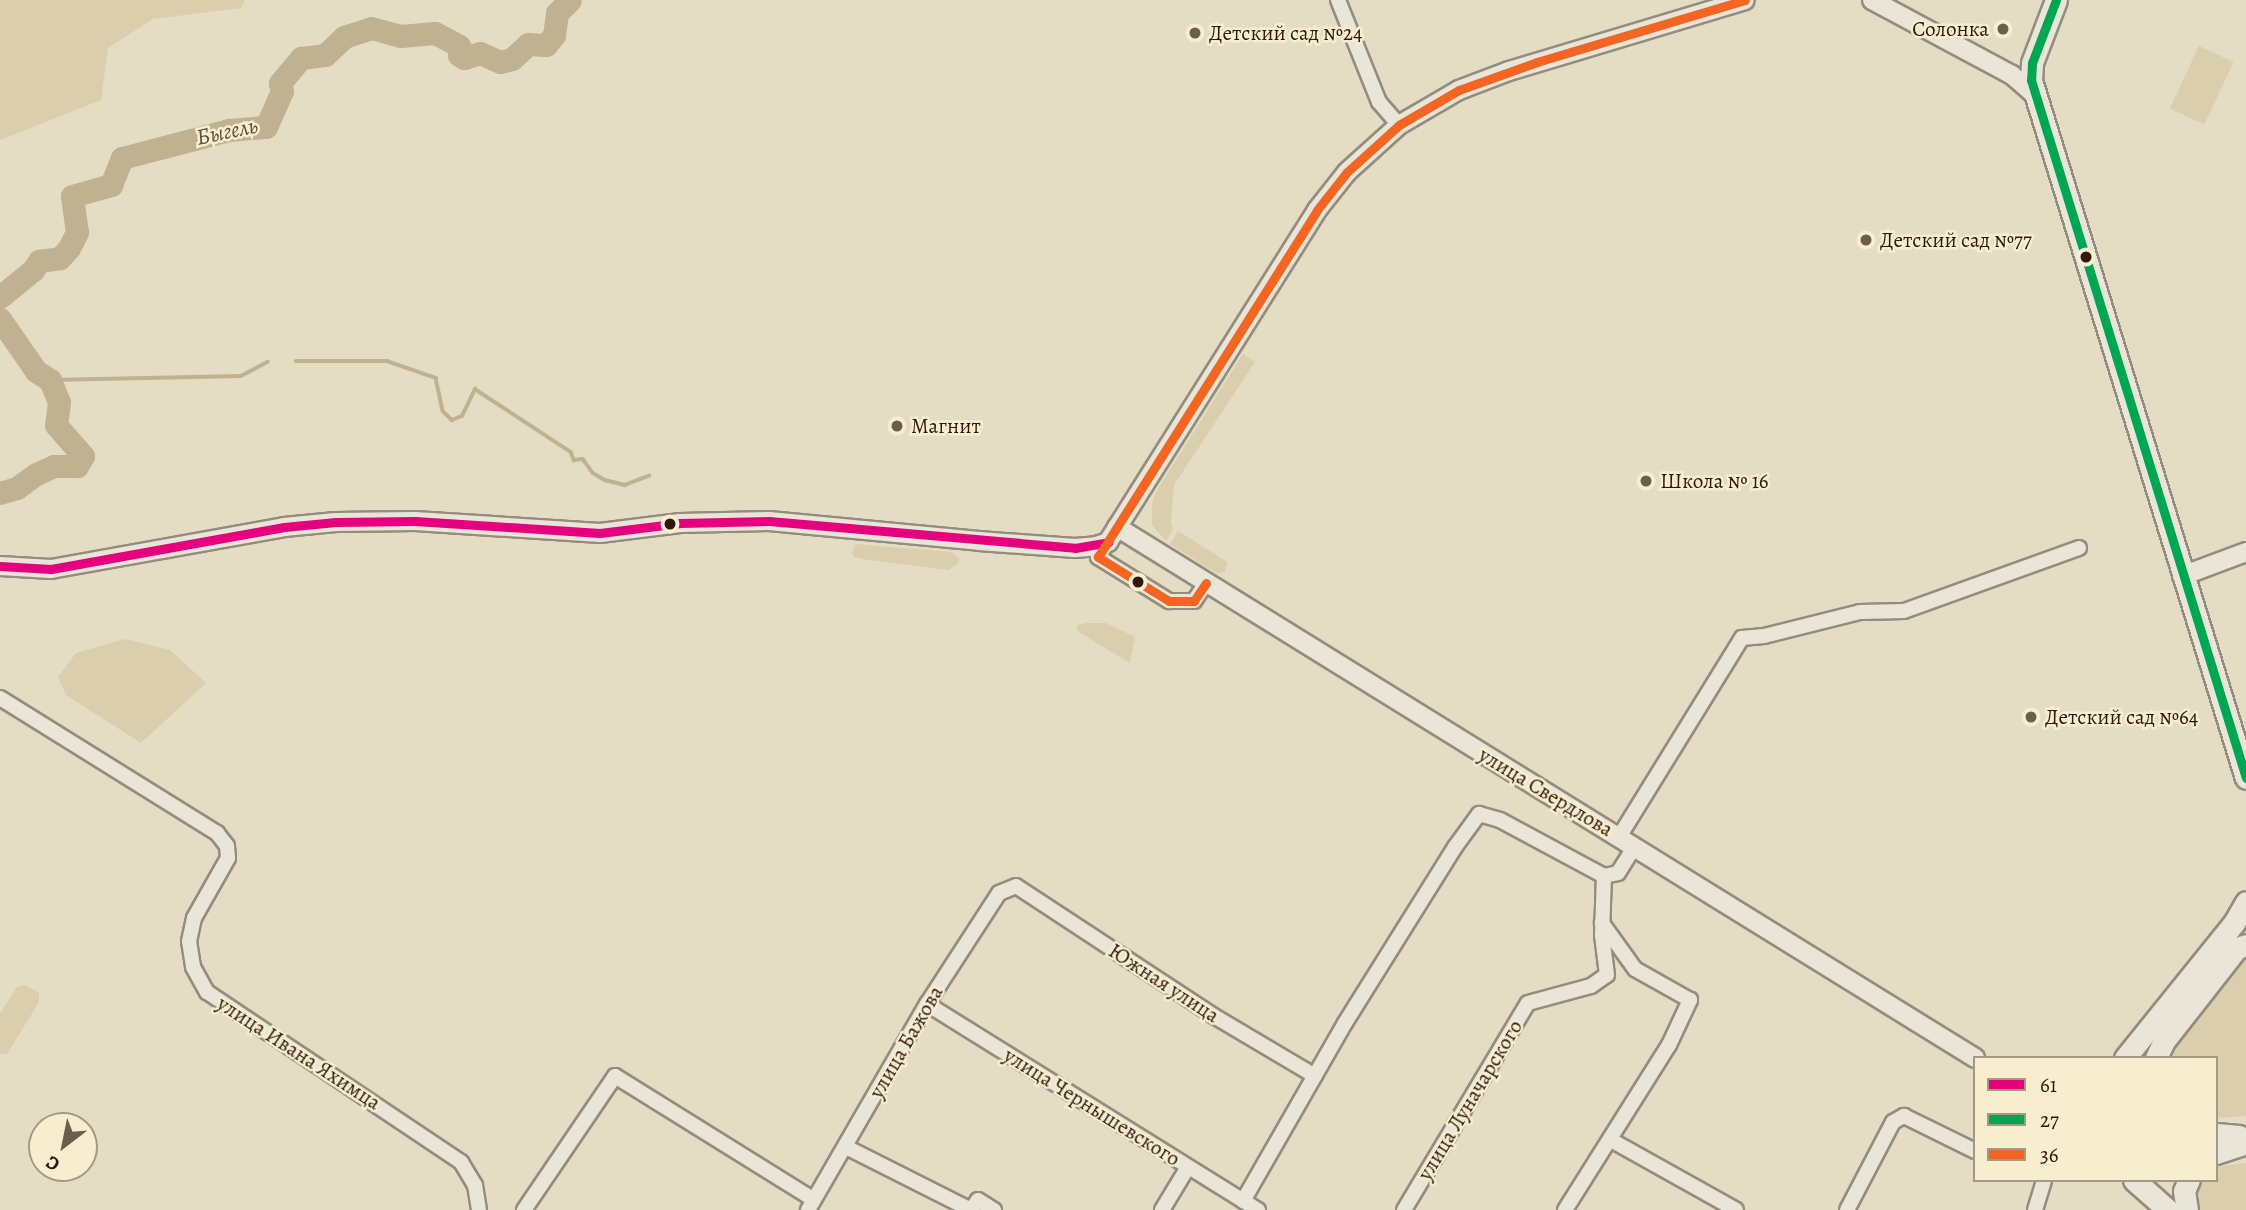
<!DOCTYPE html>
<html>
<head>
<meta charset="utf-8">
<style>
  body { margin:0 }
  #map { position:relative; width:2246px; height:1210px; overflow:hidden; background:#e4ddc3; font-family:Alegreya,serif }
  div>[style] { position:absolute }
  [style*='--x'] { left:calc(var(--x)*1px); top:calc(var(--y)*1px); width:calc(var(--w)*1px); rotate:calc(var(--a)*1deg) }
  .green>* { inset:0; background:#daceac; transform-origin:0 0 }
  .stream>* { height:3.5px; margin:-1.75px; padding:0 1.75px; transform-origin:1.75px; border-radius:1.75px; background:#c0b291 }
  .river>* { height:23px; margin:-11.5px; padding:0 11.5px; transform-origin:11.5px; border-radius:11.5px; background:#c0b291 }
  .roads { filter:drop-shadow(2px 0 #948d7d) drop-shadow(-2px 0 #948d7d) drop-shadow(0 2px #948d7d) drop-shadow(0 -2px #948d7d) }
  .minor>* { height:14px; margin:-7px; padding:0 7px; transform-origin:7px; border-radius:7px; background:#e9e6d9 }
  .tertiary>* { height:18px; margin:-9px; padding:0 9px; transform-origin:9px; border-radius:9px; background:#e9e6d9 }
  .secondary>* { height:21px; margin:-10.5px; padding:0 10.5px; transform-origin:10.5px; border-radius:10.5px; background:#e9e6d9 }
  .bus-1>* { height:9px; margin:-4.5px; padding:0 4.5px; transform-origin:4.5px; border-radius:4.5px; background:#e5007d }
  .bus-2>* { height:9px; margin:-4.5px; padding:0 4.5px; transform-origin:4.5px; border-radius:4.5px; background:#00a651 }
  .bus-3>* { height:9px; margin:-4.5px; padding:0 4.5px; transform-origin:4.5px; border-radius:4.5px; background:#f26522 }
  .dots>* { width:19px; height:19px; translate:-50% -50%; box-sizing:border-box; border:4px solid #f7eed0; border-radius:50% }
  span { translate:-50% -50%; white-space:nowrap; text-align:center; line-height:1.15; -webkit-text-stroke:5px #f7eed0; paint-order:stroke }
  .poi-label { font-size:21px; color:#31170c }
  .right { translate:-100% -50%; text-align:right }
  .left { translate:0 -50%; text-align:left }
  .street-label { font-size:21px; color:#31170c }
  .water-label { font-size:23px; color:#644d39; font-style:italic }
  .legend { position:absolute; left:1973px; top:1056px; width:245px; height:126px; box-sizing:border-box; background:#f7eed0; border:2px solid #a89882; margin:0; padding:9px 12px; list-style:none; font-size:21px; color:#31170c }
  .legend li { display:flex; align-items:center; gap:14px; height:35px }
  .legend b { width:35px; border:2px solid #a89882 }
  .north { position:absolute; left:28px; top:1112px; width:70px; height:70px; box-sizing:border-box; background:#f7eed0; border:2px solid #a89882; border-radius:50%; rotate:212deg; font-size:19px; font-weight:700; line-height:28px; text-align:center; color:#31170c }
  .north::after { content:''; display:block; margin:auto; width:24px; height:32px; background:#705c4c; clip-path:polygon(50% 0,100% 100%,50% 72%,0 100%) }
</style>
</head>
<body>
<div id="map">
  <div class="green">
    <div style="clip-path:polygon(0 0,245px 0,241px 8px,153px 19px,108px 48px,101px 100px,0 140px)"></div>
    <div style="left:2199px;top:46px;width:38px;height:69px;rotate:25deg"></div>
    <div style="clip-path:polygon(1243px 354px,1255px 362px,1174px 485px,1171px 522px,1173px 529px,1166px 541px,1152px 525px,1152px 503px,1157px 490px)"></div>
    <div style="clip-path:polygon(1178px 531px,1227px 562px,1225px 572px,1216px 573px,1170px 544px)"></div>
    <div style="clip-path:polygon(856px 544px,951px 552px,959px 558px,958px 563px,949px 570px,862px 559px,854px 557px,852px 553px)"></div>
    <div style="clip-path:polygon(1087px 623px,1106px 623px,1135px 637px,1130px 663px,1077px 631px,1077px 625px)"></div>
    <div style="clip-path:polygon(125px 639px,170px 650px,206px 683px,141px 743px,66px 695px,58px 677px,76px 653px)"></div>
    <div style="clip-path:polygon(2246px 954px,2246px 1116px,2216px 1118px,2216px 1058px,2163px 1058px)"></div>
    <div style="clip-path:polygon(25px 985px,39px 993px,39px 1002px,7px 1054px,0 1054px,0 1014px,17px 987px)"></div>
    <div style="clip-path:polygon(2246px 1163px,2246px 1210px,2190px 1210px,2197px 1180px,2216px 1180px,2216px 1167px)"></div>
  </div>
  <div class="stream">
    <div style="--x:296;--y:361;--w:91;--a:0"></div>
    <div style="--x:387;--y:361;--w:52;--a:19.1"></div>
    <div style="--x:436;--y:378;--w:34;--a:78"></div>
    <div style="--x:443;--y:411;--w:13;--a:45"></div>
    <div style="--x:452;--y:420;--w:11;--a:-22"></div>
    <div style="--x:462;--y:416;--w:30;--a:-64"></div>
    <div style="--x:475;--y:389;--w:115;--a:33.3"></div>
    <div style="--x:571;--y:452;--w:9;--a:69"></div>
    <div style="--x:574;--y:460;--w:9;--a:-6"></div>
    <div style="--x:583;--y:459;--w:17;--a:54"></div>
    <div style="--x:593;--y:473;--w:14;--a:30"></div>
    <div style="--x:605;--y:480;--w:21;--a:14"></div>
    <div style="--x:625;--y:485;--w:26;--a:-21"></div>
    <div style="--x:50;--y:380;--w:191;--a:-1.2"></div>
    <div style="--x:241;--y:376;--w:30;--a:-28"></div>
  </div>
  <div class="river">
    <div style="--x:0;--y:297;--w:43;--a:-39.3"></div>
    <div style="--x:33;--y:270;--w:11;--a:-56"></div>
    <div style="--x:39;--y:261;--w:21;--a:-8"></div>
    <div style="--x:60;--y:258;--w:13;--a:-48"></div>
    <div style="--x:69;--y:248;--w:18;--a:-63"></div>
    <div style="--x:77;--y:232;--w:36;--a:-98"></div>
    <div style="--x:72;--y:196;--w:41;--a:-15.8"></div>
    <div style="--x:111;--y:185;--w:29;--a:-68"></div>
    <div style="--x:122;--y:158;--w:111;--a:-14.7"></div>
    <div style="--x:229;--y:130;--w:37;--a:-5"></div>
    <div style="--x:266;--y:127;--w:39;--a:-66"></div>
    <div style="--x:282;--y:91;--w:8;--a:-104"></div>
    <div style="--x:280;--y:83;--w:33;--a:-50"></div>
    <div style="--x:301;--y:58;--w:24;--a:-7"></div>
    <div style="--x:325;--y:55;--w:26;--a:-43"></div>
    <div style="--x:344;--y:37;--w:28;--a:-18"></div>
    <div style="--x:371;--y:28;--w:31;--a:15"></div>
    <div style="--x:401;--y:36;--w:34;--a:-5"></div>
    <div style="--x:435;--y:33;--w:27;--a:28"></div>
    <div style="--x:459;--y:46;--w:9;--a:90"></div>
    <div style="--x:459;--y:55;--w:6;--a:31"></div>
    <div style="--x:464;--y:58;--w:17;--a:-17"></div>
    <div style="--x:480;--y:53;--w:22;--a:24"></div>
    <div style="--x:500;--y:62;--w:12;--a:-14"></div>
    <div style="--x:512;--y:59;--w:22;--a:-43"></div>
    <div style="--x:528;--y:44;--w:18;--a:3"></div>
    <div style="--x:546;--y:45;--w:13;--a:-51"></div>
    <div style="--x:554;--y:35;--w:22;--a:-82"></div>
    <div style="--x:557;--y:13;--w:18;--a:-45"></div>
    <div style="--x:0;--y:319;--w:63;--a:55.3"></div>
    <div style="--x:36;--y:371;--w:17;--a:33"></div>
    <div style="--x:50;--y:380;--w:24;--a:68"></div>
    <div style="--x:59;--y:402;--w:23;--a:97"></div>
    <div style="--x:56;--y:425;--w:41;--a:48.9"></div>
    <div style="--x:83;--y:456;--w:12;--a:121"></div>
    <div style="--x:77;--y:466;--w:23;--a:180"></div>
    <div style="--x:54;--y:466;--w:20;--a:156"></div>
    <div style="--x:36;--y:474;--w:24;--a:144"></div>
    <div style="--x:17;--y:488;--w:18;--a:164"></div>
  </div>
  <div class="roads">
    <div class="minor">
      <div style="--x:1338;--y:0;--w:110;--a:68.1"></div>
      <div style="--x:1379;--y:102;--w:30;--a:49"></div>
      <div style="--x:1108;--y:542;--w:18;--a:124"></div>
      <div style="--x:1098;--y:557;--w:84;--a:31.8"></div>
      <div style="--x:1169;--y:601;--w:25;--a:0"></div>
      <div style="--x:1194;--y:601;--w:22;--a:-56"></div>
      <div style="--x:0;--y:698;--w:256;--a:31.9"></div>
      <div style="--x:217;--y:833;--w:16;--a:52"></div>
      <div style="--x:227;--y:846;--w:12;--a:85"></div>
      <div style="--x:228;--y:858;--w:69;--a:119.5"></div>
      <div style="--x:194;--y:918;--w:24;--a:102"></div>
      <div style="--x:189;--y:941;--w:26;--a:81"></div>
      <div style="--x:193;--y:967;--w:29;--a:61"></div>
      <div style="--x:207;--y:992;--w:306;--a:33.8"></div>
      <div style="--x:461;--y:1162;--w:27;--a:59"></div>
      <div style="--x:475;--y:1185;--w:25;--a:81"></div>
      <div style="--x:1619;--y:837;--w:234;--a:-58.3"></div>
      <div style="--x:1742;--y:638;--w:22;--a:-5"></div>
      <div style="--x:1764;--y:636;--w:99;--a:-14"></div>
      <div style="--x:1860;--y:612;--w:44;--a:-1.3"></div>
      <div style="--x:1904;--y:611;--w:186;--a:-19.8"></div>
      <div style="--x:927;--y:1004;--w:390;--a:31.9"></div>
      <div style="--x:1611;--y:1140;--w:143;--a:29.2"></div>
      <div style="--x:846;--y:1147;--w:140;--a:26.7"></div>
      <div style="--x:1243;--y:1201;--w:205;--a:-60.2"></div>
      <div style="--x:1345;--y:1023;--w:208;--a:-58"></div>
      <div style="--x:1455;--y:847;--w:41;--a:-54"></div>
      <div style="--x:1479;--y:814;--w:22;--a:16"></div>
      <div style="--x:1500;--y:820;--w:118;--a:28.3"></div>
      <div style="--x:1604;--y:876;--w:14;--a:-12"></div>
      <div style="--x:1618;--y:873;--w:32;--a:-58"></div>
      <div style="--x:524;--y:1210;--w:162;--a:-55.8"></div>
      <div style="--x:615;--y:1076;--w:234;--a:31.9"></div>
      <div style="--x:808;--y:1210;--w:238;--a:-60"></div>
      <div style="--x:927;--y:1004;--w:132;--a:-57"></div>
      <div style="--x:999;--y:893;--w:18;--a:-22"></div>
      <div style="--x:1016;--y:886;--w:237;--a:33.3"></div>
      <div style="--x:1214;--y:1016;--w:117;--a:30.7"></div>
      <div style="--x:971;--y:1210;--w:12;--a:-55"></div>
      <div style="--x:978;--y:1200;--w:19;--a:32"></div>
      <div style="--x:1162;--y:1210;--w:50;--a:-58.8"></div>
      <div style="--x:1404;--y:1210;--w:241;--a:-59.1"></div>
      <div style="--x:1528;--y:1003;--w:65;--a:-15.1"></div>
      <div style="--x:1591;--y:986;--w:19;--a:-35"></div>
      <div style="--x:1607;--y:975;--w:40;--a:-97.1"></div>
      <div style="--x:1602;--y:935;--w:59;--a:-88.1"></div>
      <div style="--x:1565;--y:1210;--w:195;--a:-57.8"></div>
      <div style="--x:1669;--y:1045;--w:50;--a:-65"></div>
      <div style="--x:1690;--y:1000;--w:63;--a:-150.6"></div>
      <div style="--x:1635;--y:969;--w:57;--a:-125.7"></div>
      <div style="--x:1847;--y:1210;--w:99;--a:-62.4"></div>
      <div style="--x:1893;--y:1122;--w:13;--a:-29"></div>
      <div style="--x:1904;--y:1116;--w:79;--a:26.2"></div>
      <div style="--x:2035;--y:1210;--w:31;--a:-73"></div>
    </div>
    <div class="tertiary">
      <div style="--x:1872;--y:0;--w:159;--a:28.2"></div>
      <div style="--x:2012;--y:75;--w:32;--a:41"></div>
      <div style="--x:1117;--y:527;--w:1009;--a:31.75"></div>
      <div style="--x:0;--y:566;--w:51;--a:3.4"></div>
      <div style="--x:51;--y:569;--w:237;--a:-10.2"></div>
      <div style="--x:284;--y:527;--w:52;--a:-5.5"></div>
      <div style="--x:336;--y:522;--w:79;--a:-0.7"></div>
      <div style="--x:415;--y:521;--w:185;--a:3.7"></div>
      <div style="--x:600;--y:533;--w:81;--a:-7.1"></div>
      <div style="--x:680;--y:523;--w:89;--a:-1.3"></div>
      <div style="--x:769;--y:521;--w:211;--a:5.4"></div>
      <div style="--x:979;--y:541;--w:96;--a:4.2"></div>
      <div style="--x:1075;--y:548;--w:21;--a:-5"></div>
      <div style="--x:1096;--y:546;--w:13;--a:-18"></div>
      <div style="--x:1108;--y:542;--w:392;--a:-57.8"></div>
      <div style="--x:1317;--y:210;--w:48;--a:-51.7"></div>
      <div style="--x:1347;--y:172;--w:70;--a:-42.1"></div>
      <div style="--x:1399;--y:125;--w:69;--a:-30.3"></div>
      <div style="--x:1459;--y:90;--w:53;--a:-20.8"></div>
      <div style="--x:1509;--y:71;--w:246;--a:-16.7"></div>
      <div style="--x:2182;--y:576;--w:68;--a:-20.6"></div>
    </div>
    <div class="secondary">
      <div style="--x:2056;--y:0;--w:67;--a:110.9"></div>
      <div style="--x:2032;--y:63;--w:17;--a:93"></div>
      <div style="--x:2031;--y:80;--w:730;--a:72.88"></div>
      <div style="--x:2125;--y:1058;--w:174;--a:-51.1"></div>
      <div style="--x:2234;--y:923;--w:24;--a:-60"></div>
      <div style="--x:2156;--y:1058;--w:19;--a:-65"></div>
      <div style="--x:2164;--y:1041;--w:118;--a:-51.9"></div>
      <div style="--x:2237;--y:948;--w:9;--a:-18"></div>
      <div style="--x:2216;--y:1134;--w:23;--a:5"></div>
      <div style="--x:2216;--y:1153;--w:32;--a:-18"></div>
      <div style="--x:2134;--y:1180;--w:45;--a:41.4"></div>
      <div style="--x:2187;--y:1210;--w:19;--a:-99"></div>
      <div style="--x:2184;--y:1191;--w:12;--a:-66"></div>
    </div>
  </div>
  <div class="bus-1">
    <div style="--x:0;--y:566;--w:51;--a:3.4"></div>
    <div style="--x:51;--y:569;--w:237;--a:-10.2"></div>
    <div style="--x:284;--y:527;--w:52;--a:-5.5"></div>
    <div style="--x:336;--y:522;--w:79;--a:-0.7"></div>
    <div style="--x:415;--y:521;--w:185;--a:3.7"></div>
    <div style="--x:600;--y:533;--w:81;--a:-7.1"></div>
    <div style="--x:680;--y:523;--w:89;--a:-1.3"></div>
    <div style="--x:769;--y:521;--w:307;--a:5"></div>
    <div style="--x:1075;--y:548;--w:34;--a:-10"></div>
  </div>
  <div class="bus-2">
    <div style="--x:2056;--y:0;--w:67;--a:110.9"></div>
    <div style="--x:2032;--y:63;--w:17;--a:93"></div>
    <div style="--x:2031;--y:80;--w:730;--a:72.88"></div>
  </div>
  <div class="bus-3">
    <div style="--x:1206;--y:583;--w:22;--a:124"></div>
    <div style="--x:1194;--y:601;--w:25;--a:180"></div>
    <div style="--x:1169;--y:601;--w:84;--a:-148.2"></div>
    <div style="--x:1098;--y:557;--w:410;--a:-57.7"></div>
    <div style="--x:1317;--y:210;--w:48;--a:-51.7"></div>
    <div style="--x:1347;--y:172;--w:70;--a:-42.1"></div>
    <div style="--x:1399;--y:125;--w:69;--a:-30.3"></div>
    <div style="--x:1459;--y:90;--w:83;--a:-19.7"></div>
    <div style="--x:1537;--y:62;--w:217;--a:-16.6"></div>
  </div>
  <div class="dots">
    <div style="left:2003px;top:29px;background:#705c4c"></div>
    <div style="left:1195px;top:33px;background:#705c4c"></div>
    <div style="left:1866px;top:240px;background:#705c4c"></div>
    <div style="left:2086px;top:257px;background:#31170c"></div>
    <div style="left:897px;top:426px;background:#705c4c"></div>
    <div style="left:1646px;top:481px;background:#705c4c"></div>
    <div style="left:670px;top:524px;background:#31170c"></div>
    <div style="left:1138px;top:582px;background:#31170c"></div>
    <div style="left:2031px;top:717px;background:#705c4c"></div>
  </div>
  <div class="poi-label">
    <span class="right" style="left:1989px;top:29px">Солонка</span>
    <span class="left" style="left:1209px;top:33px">Детский сад №24</span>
    <span class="left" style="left:1880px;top:240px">Детский сад №77</span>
    <span class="left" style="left:911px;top:426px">Магнит</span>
    <span class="left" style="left:1660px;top:481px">Школа № 16</span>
    <span class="left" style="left:2045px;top:717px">Детский сад №64</span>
  </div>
  <div class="street-label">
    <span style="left:1546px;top:792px;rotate:31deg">улица Свердлова</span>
    <span style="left:1164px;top:983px;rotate:33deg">Южная улица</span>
    <span style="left:906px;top:1042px;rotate:-60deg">улица Бажова</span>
    <span style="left:299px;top:1053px;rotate:33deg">улица Ивана Яхимца</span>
    <span style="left:1470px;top:1100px;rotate:-59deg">улица Луначарского</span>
    <span style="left:1092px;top:1107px;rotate:32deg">улица Чернышевского</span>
  </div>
  <div class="water-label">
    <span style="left:227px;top:132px;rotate:-12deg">Быгель</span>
  </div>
  <ul class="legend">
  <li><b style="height:9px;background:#e5007d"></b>61</li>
  <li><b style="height:9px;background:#00a651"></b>27</li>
  <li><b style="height:9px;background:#f26522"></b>36</li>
  </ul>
  <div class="north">С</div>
</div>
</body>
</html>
